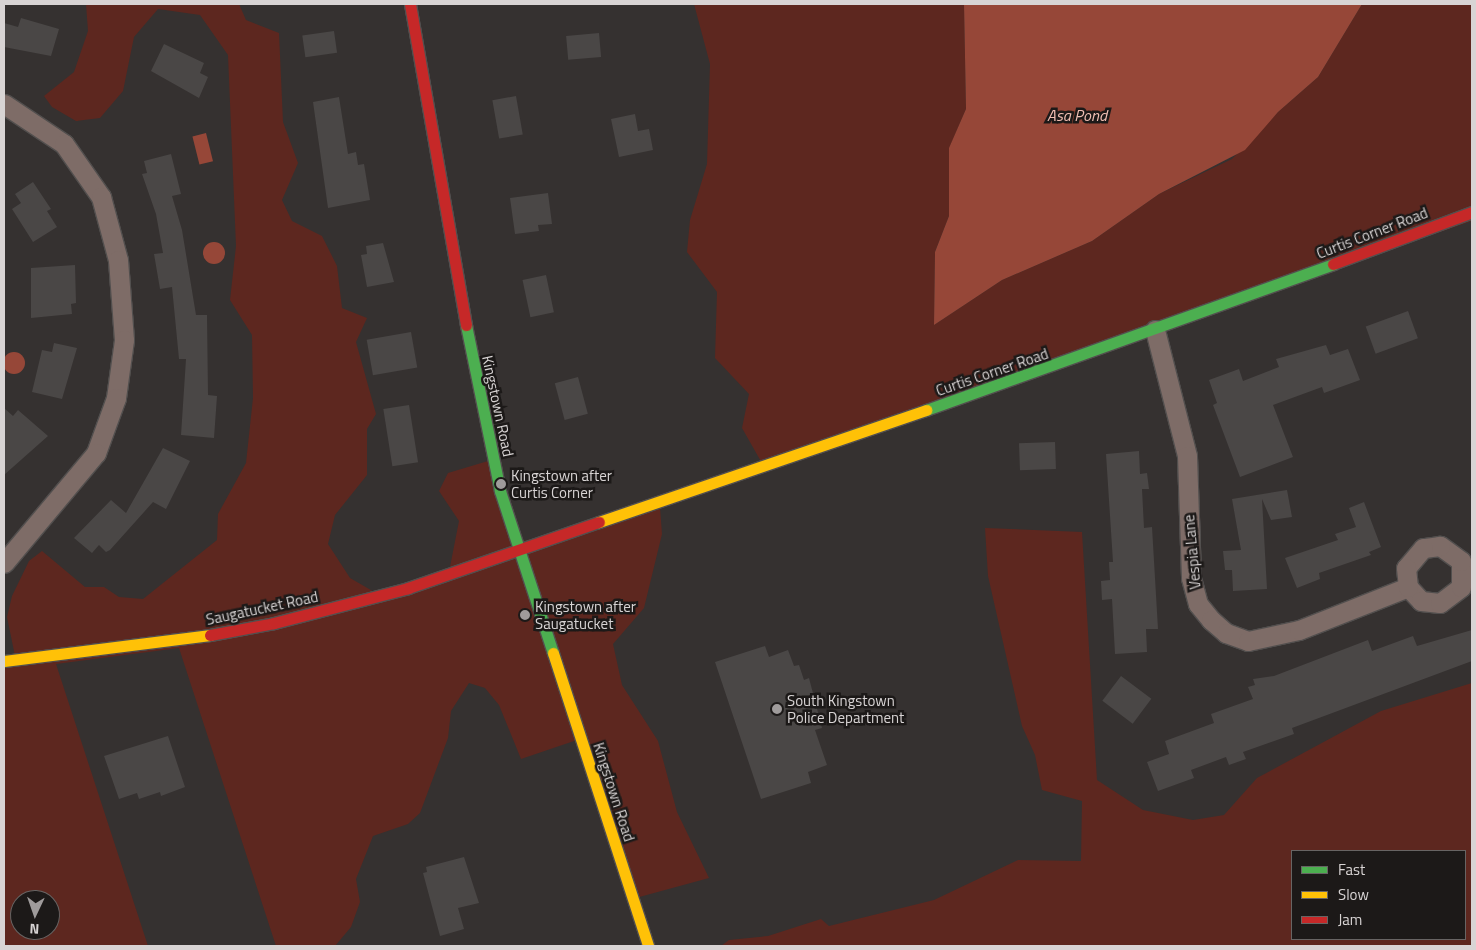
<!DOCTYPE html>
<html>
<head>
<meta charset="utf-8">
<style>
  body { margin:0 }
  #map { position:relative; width:1476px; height:950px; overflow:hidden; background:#353130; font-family:"Titillium Web",sans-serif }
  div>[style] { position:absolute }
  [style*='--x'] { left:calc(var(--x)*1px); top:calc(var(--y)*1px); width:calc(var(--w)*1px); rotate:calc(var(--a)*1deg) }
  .green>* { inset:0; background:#5d271f }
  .water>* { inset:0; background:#964738; transform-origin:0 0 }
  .round { border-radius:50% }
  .building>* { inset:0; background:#4a4746; transform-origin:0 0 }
  .roads { filter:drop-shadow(1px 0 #524f4e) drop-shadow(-1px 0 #524f4e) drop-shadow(0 1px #524f4e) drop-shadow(0 -1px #524f4e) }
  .street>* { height:19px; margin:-9.5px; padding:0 9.5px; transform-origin:9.5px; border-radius:9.5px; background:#7e6c67 }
  .fast>* { height:11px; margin:-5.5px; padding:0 5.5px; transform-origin:5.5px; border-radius:5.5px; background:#4caf50 }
  .slow>* { height:11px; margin:-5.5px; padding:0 5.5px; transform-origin:5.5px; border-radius:5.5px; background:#ffc107 }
  .jam>* { height:11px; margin:-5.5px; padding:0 5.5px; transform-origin:5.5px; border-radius:5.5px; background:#c62828 }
  .dots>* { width:14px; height:14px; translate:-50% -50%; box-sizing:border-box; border:2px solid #1c1918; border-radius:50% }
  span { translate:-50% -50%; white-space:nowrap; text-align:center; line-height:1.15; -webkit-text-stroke:5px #1c1918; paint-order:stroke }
  .street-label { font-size:15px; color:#d8d4d4 }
  .poi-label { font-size:15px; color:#d8d4d4 }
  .left { translate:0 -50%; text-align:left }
  .water-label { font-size:16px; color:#f1bfb4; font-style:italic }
  .frame { position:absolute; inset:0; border:5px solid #d8d4d4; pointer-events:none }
  .legend { position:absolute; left:1291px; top:850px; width:175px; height:90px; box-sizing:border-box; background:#1c1918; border:1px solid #676463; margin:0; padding:6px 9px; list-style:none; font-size:15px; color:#d8d4d4 }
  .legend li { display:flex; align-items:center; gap:10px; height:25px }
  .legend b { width:25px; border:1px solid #676463 }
  .north { position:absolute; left:10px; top:890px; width:50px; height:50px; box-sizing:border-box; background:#1c1918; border:1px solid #676463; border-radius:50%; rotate:183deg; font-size:14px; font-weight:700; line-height:20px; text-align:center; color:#d8d4d4 }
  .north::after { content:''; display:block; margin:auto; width:18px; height:22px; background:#9f9b9b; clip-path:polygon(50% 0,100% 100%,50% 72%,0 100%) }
</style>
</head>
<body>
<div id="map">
  <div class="green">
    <div style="clip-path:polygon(evenodd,86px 4px,239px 4px,246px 20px,279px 33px,283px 122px,298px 163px,282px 200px,292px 221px,322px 236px,337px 266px,342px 308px,367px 318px,356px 342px,376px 414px,367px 429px,367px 475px,335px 515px,328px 544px,350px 578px,383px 597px,448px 577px,459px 521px,439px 491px,448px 473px,488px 461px,515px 543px,660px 507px,662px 534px,644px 608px,613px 644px,622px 685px,658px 741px,677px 812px,709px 878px,632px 899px,577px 740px,521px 759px,499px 705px,485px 688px,469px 683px,451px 711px,448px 738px,420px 813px,408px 824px,373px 836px,356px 879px,360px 902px,351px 927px,335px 946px,276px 946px,179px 648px,56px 664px,148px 946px,4px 946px,4px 665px,16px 661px,7px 617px,12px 596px,29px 561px,42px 551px,85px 587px,104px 587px,119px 597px,143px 599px,217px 540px,218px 514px,246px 463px,253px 398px,252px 335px,230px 300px,236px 246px,228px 55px,200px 15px,158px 9px,134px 37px,123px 91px,100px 118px,76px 121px,52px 107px,44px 96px,74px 72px,88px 31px,86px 4px,20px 900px,50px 900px,50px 930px,20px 930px,20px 900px)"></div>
    <div style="clip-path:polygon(694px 4px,964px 4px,966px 109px,949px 149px,949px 216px,935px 252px,934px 325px,1002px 280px,1092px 241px,1159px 194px,1232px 159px,1278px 112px,1318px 77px,1362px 4px,1472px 4px,1472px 221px,763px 465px,742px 428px,749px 394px,715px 358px,717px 292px,687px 252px,690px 220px,707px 164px,710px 64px)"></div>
    <div style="clip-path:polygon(evenodd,985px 528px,1082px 532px,1097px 780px,1143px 810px,1193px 820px,1224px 815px,1257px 778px,1381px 711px,1472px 683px,1472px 946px,721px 946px,729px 940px,768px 936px,821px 919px,829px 926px,934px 900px,1018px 860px,1081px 861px,1082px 801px,1042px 790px,1035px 755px,1022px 726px,988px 576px,985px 528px,1292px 851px,1465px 851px,1465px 939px,1292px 939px,1292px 851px)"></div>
  </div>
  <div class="water">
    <div style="clip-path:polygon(964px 4px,1362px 4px,1318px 77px,1278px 112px,1245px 150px,1159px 194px,1092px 241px,1002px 280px,934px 325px,935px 252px,949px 216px,949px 148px,966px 109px)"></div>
    <div style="left:206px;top:133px;width:29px;height:14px;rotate:76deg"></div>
    <div class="round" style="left:203px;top:242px;width:22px;height:22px"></div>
    <div class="round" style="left:3px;top:352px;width:22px;height:22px"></div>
  </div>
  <div class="building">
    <div style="clip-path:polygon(21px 18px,59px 29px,51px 56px,4px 47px,4px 23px,18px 27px)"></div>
    <div style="left:334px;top:31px;width:22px;height:32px;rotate:82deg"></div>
    <div style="left:599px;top:33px;width:24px;height:33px;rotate:85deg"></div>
    <div style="clip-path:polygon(164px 44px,204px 63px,200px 73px,208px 77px,199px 98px,151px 71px)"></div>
    <div style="left:516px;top:96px;width:39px;height:24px;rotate:80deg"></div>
    <div style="clip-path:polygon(339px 97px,348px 154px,356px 152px,358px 165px,364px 164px,370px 200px,328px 208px,313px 102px)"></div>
    <div style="clip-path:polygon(635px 114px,638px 131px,649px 129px,653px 150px,619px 157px,611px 119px)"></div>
    <div style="clip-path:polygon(171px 154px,181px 194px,172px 196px,182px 230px,196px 315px,207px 315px,208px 395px,217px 396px,214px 438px,181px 435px,186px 359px,179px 359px,172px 287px,160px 289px,154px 254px,163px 253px,156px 214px,142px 174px,147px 173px,144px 161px)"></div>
    <div style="clip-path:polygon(33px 182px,51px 209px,47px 211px,57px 227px,33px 242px,12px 209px,21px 203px,15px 194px)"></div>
    <div style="clip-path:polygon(548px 193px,552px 224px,538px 225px,539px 231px,515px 234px,510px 198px)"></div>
    <div style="clip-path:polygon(383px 243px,394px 282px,367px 287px,361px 255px,367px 254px,366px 246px)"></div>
    <div style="clip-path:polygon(75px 265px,76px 303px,71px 304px,72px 314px,31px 318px,31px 268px)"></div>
    <div style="left:546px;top:275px;width:38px;height:24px;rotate:78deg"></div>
    <div style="left:1408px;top:311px;width:29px;height:45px;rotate:70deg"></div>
    <div style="left:411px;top:332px;width:36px;height:45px;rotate:80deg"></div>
    <div style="clip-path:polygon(54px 343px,77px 348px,62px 399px,32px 392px,42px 350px,52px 352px)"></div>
    <div style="clip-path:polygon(1326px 345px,1330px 355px,1348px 349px,1360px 380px,1324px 393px,1322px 387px,1273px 405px,1293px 457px,1240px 477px,1213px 405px,1217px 403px,1209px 380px,1239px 369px,1243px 381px,1279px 367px,1276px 359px)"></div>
    <div style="left:578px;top:377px;width:38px;height:24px;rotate:75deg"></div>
    <div style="left:409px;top:405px;width:58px;height:26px;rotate:81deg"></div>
    <div style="clip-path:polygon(4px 408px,13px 416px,18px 410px,48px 436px,4px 475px)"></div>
    <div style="left:1055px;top:442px;width:27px;height:36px;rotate:88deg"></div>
    <div style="clip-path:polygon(163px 448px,190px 461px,166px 509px,153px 502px,110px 550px,106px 552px,99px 545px,92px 553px,74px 538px,111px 500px,126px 513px)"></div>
    <div style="clip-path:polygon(1139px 451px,1140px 474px,1147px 473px,1149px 489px,1142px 489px,1144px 528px,1152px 527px,1158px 629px,1146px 629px,1147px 652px,1115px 654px,1112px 599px,1102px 600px,1101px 581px,1110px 580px,1109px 562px,1113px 562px,1106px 454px)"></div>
    <div style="clip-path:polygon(1287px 490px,1292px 517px,1271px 520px,1262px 499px,1267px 589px,1233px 591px,1232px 570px,1225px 570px,1223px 551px,1241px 550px,1232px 499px)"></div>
    <div style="clip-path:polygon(1364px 502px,1381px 547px,1369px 552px,1371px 555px,1319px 573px,1320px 579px,1297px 588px,1285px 558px,1338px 540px,1335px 534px,1356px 527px,1349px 508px)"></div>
    <div style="clip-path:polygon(1472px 630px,1472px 661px,1292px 728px,1294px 734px,1243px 752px,1246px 759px,1229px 765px,1226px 757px,1191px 770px,1194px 778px,1158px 791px,1147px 762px,1169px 754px,1165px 741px,1214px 723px,1211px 714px,1253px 699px,1248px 687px,1255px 685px,1253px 679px,1274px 676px,1368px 640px,1372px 651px,1413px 636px,1417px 646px)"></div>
    <div style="clip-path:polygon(765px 646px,769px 657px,788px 650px,794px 666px,799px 665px,804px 680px,809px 678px,822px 728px,815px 730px,827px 765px,808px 772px,811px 783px,761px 799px,715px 662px)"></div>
    <div style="left:1121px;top:676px;width:38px;height:31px;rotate:37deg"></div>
    <div style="clip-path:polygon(168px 736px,185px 787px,161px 796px,160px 792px,139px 799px,137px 793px,119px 799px,104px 756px)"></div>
    <div style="clip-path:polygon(464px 857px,479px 903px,458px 908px,464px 929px,440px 936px,423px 873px,427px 872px,426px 867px)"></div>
  </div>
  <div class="roads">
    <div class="street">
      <div style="--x:4;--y:104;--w:72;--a:33.7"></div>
      <div style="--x:64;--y:144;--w:65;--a:55.1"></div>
      <div style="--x:101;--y:197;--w:65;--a:74.9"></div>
      <div style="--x:118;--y:260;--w:80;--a:85.7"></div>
      <div style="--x:124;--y:340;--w:59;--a:97.9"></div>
      <div style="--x:116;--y:398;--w:59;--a:110"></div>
      <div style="--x:96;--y:453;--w:143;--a:129.9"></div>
      <div style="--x:1155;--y:330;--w:130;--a:75.7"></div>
      <div style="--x:1187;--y:456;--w:122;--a:88.1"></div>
      <div style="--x:1191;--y:578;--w:27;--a:75"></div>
      <div style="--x:1198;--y:604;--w:21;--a:51"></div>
      <div style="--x:1211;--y:620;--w:20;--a:41"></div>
      <div style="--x:1226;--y:633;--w:23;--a:20"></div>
      <div style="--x:1248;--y:641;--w:52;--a:-12.2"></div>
      <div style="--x:1299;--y:630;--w:117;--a:-21.5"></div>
      <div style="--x:1408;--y:587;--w:19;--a:47"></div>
      <div style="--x:1421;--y:601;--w:19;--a:6"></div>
      <div style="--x:1440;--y:603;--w:26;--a:-37"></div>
      <div style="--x:1461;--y:587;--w:26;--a:-90"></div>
      <div style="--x:1461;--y:561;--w:26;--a:-144"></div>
      <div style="--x:1440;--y:546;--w:17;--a:173"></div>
      <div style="--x:1423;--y:548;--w:26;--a:130"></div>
      <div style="--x:1406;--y:568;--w:19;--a:84"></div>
    </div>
    <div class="fast">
      <div style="--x:466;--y:325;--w:169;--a:78.4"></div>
      <div style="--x:500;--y:491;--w:170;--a:71.9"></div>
      <div style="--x:926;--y:410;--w:432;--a:-19.7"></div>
    </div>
    <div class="slow">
      <div style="--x:599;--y:522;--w:346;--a:-18.9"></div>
      <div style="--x:553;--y:653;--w:308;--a:72"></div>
      <div style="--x:4;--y:661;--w:208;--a:-7.2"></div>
    </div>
    <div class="jam">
      <div style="--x:410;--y:4;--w:326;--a:80.1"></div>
      <div style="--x:1333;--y:264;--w:148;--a:-20.5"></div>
      <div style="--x:210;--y:635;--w:65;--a:-10.6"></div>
      <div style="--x:274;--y:623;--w:138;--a:-14.6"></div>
      <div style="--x:408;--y:588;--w:202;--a:-19.1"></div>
    </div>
  </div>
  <div class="dots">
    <div style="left:501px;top:484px;background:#9f9b9b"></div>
    <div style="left:525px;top:615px;background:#9f9b9b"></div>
    <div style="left:777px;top:709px;background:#9f9b9b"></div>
  </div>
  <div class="street-label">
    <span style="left:1372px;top:233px;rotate:-21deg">Curtis Corner Road</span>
    <span style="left:992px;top:372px;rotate:-19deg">Curtis Corner Road</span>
    <span style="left:498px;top:406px;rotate:78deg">Kingstown Road</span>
    <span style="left:1192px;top:552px;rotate:-95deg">Vespia Lane</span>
    <span style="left:262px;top:608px;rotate:-12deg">Saugatucket Road</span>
    <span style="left:614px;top:792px;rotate:72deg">Kingstown Road</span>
  </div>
  <div class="poi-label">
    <span class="left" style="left:511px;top:484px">Kingstown after<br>Curtis Corner</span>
    <span class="left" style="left:535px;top:615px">Kingstown after<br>Saugatucket</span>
    <span class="left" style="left:787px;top:709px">South Kingstown<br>Police Department</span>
  </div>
  <div class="water-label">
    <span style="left:1077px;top:115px">Asa Pond</span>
  </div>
  <div class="frame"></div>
  <ul class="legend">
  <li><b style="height:6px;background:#4caf50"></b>Fast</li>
  <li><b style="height:6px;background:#ffc107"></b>Slow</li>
  <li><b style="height:6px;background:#c62828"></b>Jam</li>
  </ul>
  <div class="north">N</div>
</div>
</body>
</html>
